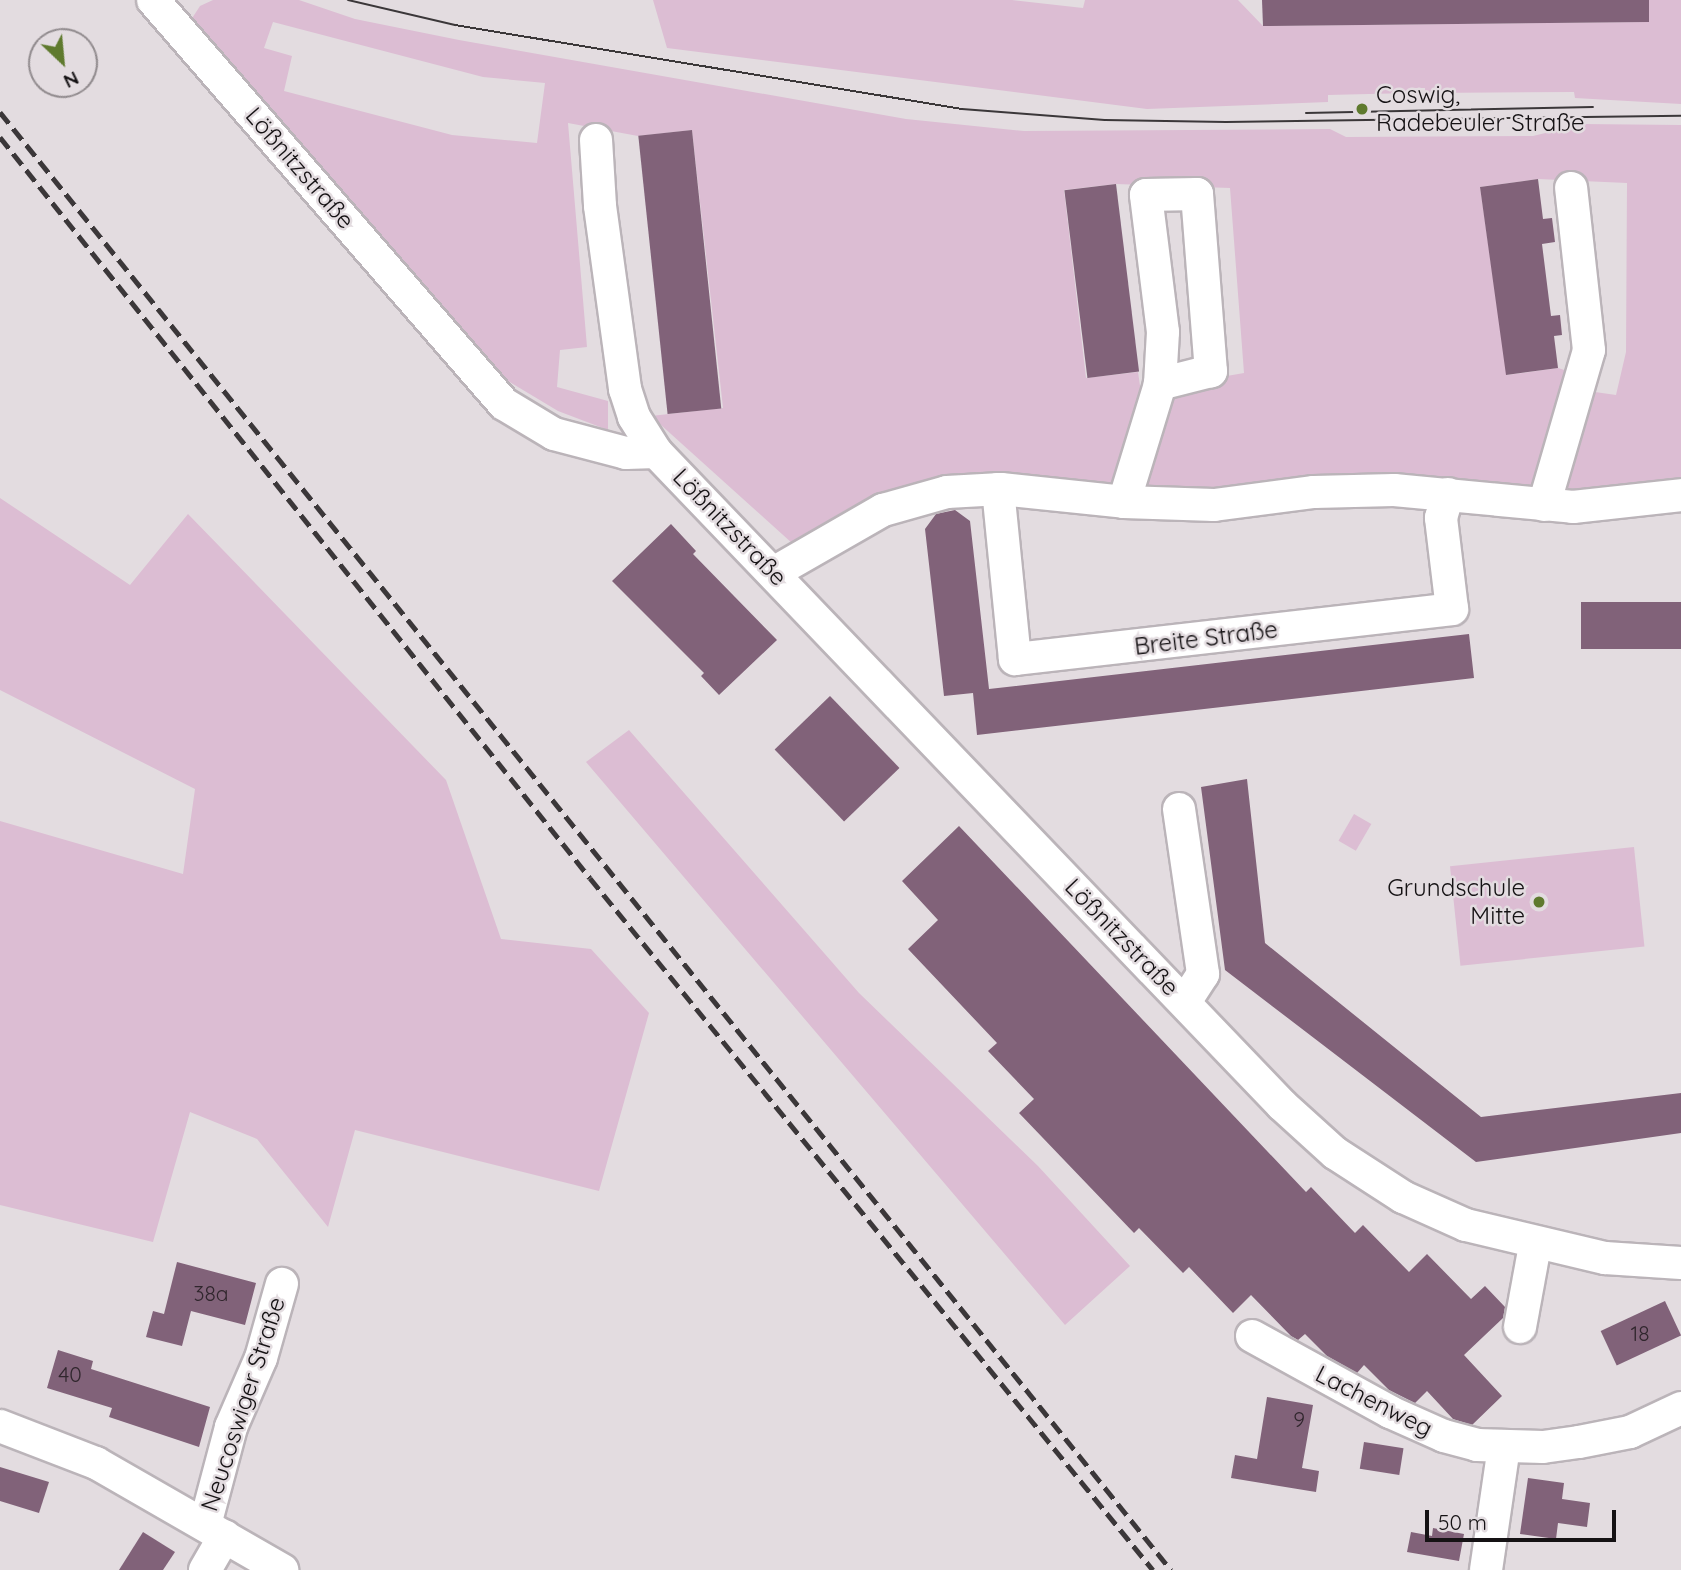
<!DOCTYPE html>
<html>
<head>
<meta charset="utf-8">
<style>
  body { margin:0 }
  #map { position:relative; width:1681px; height:1570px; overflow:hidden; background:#e3dce0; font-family:Quicksand,sans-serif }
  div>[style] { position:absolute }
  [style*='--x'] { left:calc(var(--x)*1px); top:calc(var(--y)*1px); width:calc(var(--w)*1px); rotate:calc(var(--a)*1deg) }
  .green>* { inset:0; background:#dcbdd3; transform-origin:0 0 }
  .building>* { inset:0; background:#816279; transform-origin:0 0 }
  .roads { filter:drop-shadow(2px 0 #bbb4b9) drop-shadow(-2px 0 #bbb4b9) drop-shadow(0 2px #bbb4b9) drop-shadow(0 -2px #bbb4b9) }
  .minor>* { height:32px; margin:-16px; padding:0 16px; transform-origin:16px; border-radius:16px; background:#fff }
  .tram>* { height:2px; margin:-1px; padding:0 1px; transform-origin:1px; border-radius:1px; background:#3b3739 }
  .rail>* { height:5px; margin-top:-2.5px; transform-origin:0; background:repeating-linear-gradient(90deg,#3b3739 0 14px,transparent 0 21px) }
  .dots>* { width:19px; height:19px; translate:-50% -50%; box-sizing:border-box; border:4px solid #e3dce0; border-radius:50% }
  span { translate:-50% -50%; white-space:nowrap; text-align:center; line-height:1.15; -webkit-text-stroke:5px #e3dce0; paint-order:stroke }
  .number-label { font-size:21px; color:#30262d }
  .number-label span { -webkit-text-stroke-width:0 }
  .poi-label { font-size:24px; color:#151214 }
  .left { translate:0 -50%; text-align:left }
  .right { translate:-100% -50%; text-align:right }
  .street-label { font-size:24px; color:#151214 }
  .north { position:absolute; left:28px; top:28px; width:70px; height:70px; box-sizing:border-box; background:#e3dce0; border:2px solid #918b8e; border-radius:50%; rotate:154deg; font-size:19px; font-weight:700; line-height:28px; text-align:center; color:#151214 }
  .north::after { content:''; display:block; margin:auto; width:24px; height:32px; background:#5f7a2e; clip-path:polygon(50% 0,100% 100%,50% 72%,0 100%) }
  .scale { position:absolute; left:1425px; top:1510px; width:191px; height:32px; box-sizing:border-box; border:4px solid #151214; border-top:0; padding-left:9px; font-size:21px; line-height:24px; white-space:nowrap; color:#151214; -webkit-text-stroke:5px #e3dce0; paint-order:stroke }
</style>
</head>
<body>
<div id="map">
  <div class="green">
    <div style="clip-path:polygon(evenodd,213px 0,299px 0,355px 19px,459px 40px,906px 119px,1024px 131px,1330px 129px,1346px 137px,1533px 136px,1582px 124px,1681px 125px,1681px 482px,1545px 495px,1214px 503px,946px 490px,803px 553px,651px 416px,723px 408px,692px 130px,638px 136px,568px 123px,587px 347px,560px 350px,557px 387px,608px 401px,608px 430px,558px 411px,503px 378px,189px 23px,200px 6px,213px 0,273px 22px,483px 77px,545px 83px,537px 143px,452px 135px,284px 91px,292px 56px,264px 48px,273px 22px,213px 0,1538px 179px,1627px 183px,1626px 352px,1616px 395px,1574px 389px,1577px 374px,1558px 368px,1507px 375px,1480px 187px,1538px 179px,213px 0,1116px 184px,1230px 188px,1244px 373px,1198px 381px,1144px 413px,1138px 372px,1086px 378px,1064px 190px,1116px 184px)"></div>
    <div style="clip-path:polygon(653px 0,1012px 0,1083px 8px,1085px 0,1238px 0,1263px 26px,1649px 22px,1649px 0,1681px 0,1681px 104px,1575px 98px,1574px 92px,1425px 93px,1425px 88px,1410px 88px,1410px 93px,1328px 95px,1328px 102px,1147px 109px,667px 48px)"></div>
    <div style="clip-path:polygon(0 498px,130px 585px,188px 514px,446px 780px,501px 939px,591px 949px,649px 1013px,599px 1191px,355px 1130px,328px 1227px,257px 1139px,190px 1112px,153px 1242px,0 1205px,0 821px,183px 874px,195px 789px,0 690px)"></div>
    <div style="clip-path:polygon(629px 730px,859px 993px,1038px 1166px,1130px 1266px,1065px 1325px,586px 762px)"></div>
    <div style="left:1354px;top:814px;width:20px;height:31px;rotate:30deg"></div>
    <div style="left:1634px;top:847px;width:100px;height:185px;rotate:84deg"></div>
  </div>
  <div class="building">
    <div style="clip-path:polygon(1262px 0,1649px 0,1649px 22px,1263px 26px)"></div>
    <div style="left:692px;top:130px;width:280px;height:54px;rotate:84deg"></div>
    <div style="clip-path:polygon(1538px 179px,1543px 219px,1552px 218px,1555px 242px,1542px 244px,1551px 316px,1560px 315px,1562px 335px,1554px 336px,1558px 368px,1506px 375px,1480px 187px)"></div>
    <div style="left:1116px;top:184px;width:189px;height:52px;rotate:83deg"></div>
    <div style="clip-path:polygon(955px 510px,970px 521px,989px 689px,1469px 634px,1474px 678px,977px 735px,973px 693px,944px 696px,925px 529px,936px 514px)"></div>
    <div style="clip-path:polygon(671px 524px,696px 551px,693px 554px,777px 640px,719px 695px,701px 676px,704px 673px,612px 581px)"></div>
    <div style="left:1681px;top:602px;width:47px;height:100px;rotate:90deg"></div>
    <div style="left:830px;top:696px;width:100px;height:77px;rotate:46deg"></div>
    <div style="clip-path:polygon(1247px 779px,1265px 943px,1481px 1117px,1681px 1093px,1681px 1133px,1476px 1162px,1225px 970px,1201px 787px)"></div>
    <div style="clip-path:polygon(959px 826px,1306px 1192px,1311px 1187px,1355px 1233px,1363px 1225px,1409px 1272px,1427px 1254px,1471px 1299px,1485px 1286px,1505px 1307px,1503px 1318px,1464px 1355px,1502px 1396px,1472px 1425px,1453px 1419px,1427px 1391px,1415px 1403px,1389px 1390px,1364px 1365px,1357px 1373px,1327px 1356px,1305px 1334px,1298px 1340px,1291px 1336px,1251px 1295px,1233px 1313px,1189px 1267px,1183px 1273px,1139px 1228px,1134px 1233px,1019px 1113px,1034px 1099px,988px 1051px,997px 1043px,908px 949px,938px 920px,902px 881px)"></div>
    <div style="clip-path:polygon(177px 1262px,256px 1283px,245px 1325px,191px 1311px,182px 1346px,146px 1337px,153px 1311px,164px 1314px)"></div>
    <div style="left:1665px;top:1301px;width:38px;height:71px;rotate:65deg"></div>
    <div style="clip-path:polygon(58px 1350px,93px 1361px,91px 1369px,210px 1407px,199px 1447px,109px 1417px,112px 1408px,47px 1388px)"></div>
    <div style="clip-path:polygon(1267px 1397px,1313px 1405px,1302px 1468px,1319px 1471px,1316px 1492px,1231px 1478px,1235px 1455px,1257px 1459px)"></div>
    <div style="left:1364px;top:1442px;width:40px;height:27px;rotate:9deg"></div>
    <div style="clip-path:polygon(0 1467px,49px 1482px,39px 1513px,0 1501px)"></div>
    <div style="clip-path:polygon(1528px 1478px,1564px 1483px,1562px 1499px,1590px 1503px,1587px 1527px,1558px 1523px,1556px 1539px,1520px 1534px)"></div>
    <div style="clip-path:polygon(1433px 1528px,1464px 1534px,1459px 1561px,1407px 1552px,1411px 1532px,1432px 1536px)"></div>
    <div style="clip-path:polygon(143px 1532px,175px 1552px,163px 1570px,119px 1570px)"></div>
  </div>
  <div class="roads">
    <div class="minor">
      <div style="--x:153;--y:0;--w:535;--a:49.02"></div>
      <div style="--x:504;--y:404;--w:58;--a:31"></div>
      <div style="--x:554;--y:434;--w:74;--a:14.8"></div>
      <div style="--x:626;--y:453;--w:30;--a:-2"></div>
      <div style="--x:596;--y:140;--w:66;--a:86.5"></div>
      <div style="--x:600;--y:206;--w:185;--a:82.2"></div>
      <div style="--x:625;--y:389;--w:29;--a:72"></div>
      <div style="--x:634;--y:417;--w:41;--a:57.8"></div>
      <div style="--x:656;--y:452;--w:905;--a:46.21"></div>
      <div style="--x:1282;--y:1105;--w:72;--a:42.2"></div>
      <div style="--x:1335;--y:1153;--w:81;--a:32.9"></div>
      <div style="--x:1403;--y:1197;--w:69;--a:24"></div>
      <div style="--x:1466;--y:1225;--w:143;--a:13.4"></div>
      <div style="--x:1605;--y:1258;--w:76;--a:3.8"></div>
      <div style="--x:998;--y:489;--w:171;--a:84.3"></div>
      <div style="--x:1015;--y:659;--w:440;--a:-6.5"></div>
      <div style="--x:1452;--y:609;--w:92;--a:-96.9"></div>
      <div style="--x:1441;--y:518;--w:25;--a:-74"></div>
      <div style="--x:1124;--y:502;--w:123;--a:-73"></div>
      <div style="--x:1160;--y:384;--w:52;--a:-86.7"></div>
      <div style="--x:1163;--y:332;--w:138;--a:-97.1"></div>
      <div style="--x:1146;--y:195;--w:51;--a:-1.1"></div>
      <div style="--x:1197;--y:194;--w:178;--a:85.5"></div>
      <div style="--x:1211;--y:371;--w:53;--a:165.7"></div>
      <div style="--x:1544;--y:505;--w:161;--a:-73.8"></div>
      <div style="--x:1589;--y:350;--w:163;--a:-96.3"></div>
      <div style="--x:775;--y:572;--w:125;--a:-29.9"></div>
      <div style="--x:883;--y:510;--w:66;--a:-15.7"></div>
      <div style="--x:947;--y:492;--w:54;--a:-3.2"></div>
      <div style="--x:1001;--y:489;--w:124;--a:6"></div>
      <div style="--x:1124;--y:502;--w:90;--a:1.9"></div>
      <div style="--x:1214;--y:505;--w:101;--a:-7.4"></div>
      <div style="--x:1314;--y:492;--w:80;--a:-1.4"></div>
      <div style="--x:1394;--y:490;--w:180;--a:5.4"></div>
      <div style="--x:1573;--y:507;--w:109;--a:-6.3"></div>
      <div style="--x:1179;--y:809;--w:167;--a:81.7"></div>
      <div style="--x:1203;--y:974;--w:33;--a:123"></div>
      <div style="--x:1520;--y:1327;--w:83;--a:-79.6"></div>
      <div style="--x:1252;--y:1336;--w:158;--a:28.8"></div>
      <div style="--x:1390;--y:1412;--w:59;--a:24"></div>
      <div style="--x:1444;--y:1436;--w:34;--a:15"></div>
      <div style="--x:1477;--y:1445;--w:66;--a:1.7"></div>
      <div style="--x:1543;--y:1447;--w:36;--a:-8"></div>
      <div style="--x:1579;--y:1442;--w:52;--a:-11.1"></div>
      <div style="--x:1630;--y:1432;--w:56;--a:-25.2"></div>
      <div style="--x:0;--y:1426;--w:103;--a:21.1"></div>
      <div style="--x:96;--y:1463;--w:215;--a:29.9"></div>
      <div style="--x:205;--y:1525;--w:101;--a:-75.1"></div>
      <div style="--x:231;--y:1427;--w:75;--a:-66.5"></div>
      <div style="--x:261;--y:1358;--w:77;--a:-74.2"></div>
      <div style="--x:205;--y:1570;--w:39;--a:-60"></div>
      <div style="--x:1486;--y:1570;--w:125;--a:-81.7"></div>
    </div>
  </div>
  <div class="tram">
    <div style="--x:348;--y:0;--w:110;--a:13.2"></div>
    <div style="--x:455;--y:25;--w:514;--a:9.41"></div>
    <div style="--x:962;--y:109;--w:143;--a:4.4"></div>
    <div style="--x:1105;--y:120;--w:121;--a:0.9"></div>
    <div style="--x:1226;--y:122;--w:455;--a:-0.8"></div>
    <div style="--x:1306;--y:113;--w:287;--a:-1.2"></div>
  </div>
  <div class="rail">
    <div style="--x:0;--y:112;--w:1870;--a:51.23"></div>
    <div style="--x:0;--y:137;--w:947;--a:51.47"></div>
    <div style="--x:590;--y:878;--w:892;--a:50.87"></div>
  </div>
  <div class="dots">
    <div style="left:1362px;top:109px;background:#5f7a2e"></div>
    <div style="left:1539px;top:902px;background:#5f7a2e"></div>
  </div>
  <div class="number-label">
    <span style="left:211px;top:1293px">38a</span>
    <span style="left:1640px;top:1333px">18</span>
    <span style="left:70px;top:1374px">40</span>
    <span style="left:1299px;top:1419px">9</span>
  </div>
  <div class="poi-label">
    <span class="left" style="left:1376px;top:109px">Coswig,<br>Radebeuler Straße</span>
    <span class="right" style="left:1525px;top:902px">Grundschule<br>Mitte</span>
  </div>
  <div class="street-label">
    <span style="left:300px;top:168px;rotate:49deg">Lößnitzstraße</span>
    <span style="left:730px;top:527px;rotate:46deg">Lößnitzstraße</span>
    <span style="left:1206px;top:638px;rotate:-7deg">Breite Straße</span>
    <span style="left:1122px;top:937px;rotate:46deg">Lößnitzstraße</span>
    <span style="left:1374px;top:1401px;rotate:27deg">Lachenweg</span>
    <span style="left:243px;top:1404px;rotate:-72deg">Neucoswiger Straße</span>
  </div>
  <div class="north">N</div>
  <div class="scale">50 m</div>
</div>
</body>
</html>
